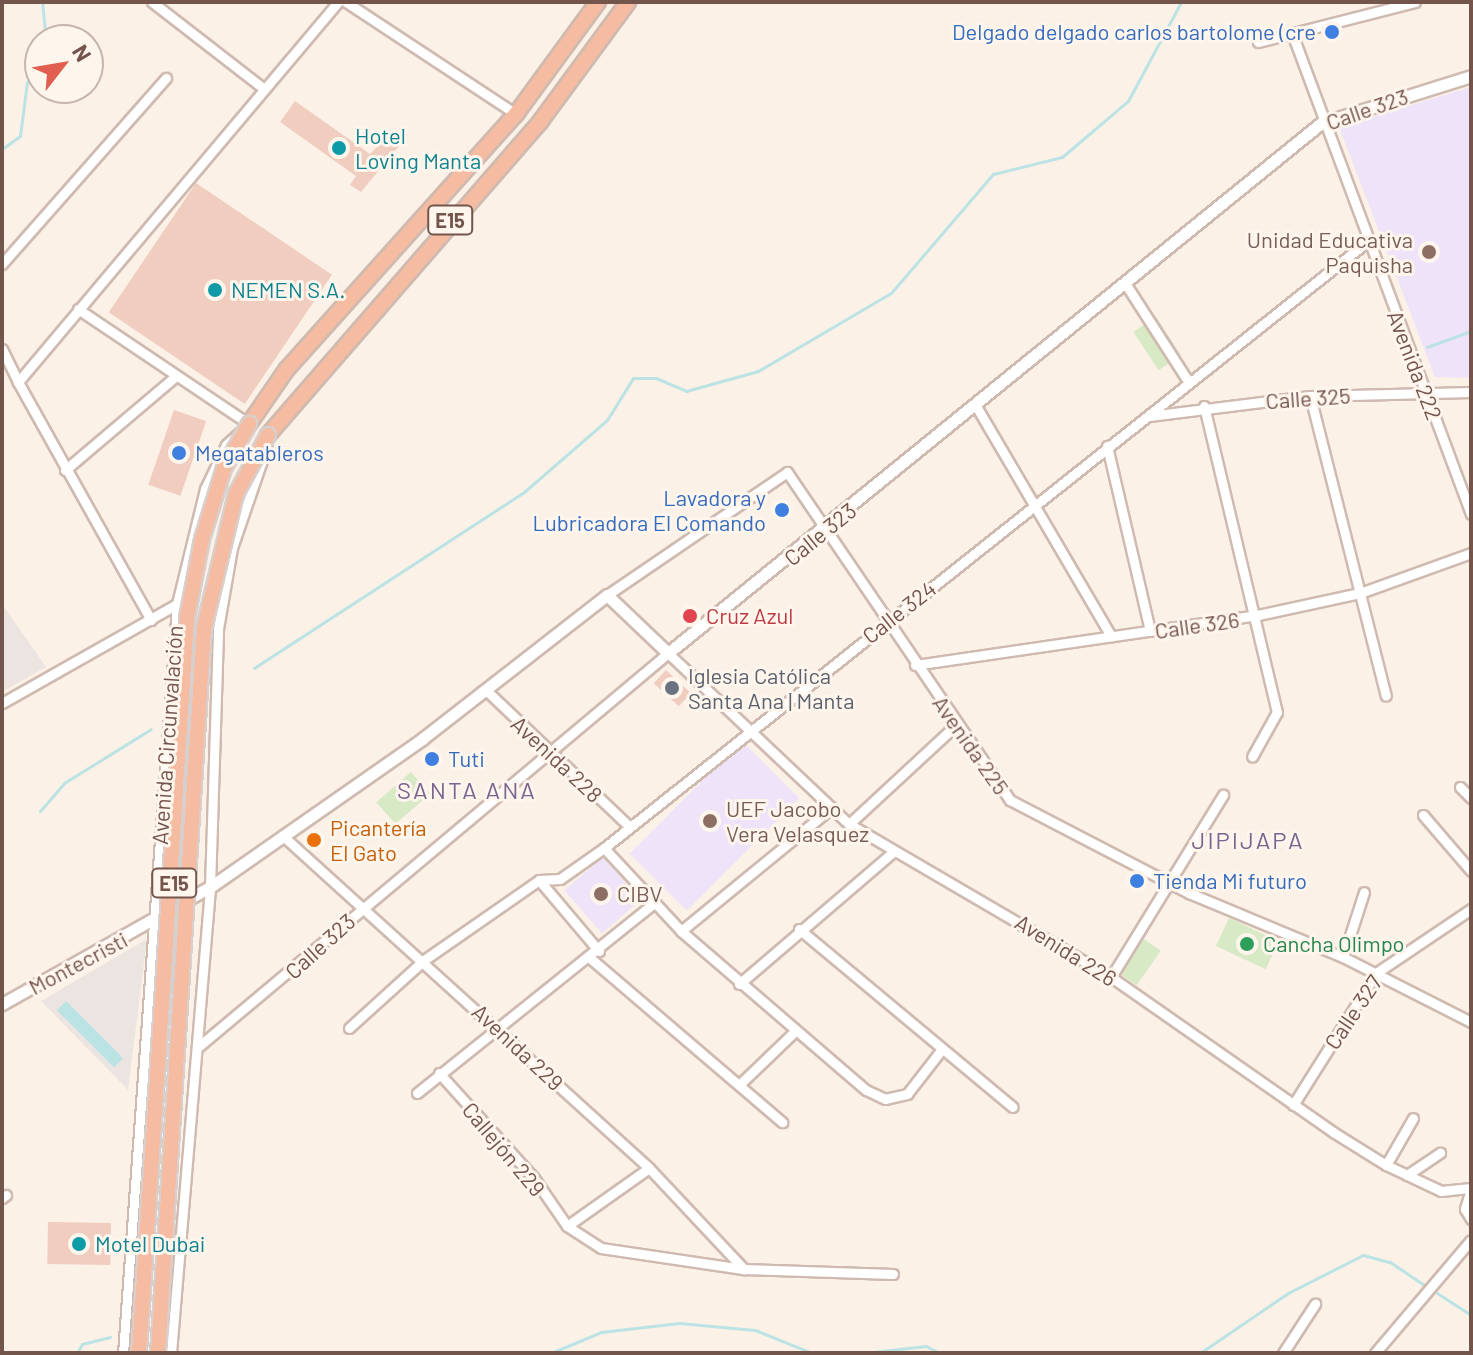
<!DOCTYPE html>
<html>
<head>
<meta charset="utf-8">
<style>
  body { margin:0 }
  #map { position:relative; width:1473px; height:1355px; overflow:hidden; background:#fbf1e7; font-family:Barlow,sans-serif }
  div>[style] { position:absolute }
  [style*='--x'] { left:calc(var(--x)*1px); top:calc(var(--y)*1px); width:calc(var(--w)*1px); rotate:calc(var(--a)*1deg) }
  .industrial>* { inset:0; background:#ece4e0 }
  .education>* { inset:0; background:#eee3f8; transform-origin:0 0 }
  .green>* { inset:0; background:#d8e9c5; transform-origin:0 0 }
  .water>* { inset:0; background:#bce3e4; transform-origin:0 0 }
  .stream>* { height:3px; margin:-1.5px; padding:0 1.5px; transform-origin:1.5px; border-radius:1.5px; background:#bce3e4 }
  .building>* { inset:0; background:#f0cdbf; transform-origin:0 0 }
  .roads { filter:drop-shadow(2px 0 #cfbab0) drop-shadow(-2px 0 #cfbab0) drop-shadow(0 2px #cfbab0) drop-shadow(0 -2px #cfbab0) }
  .minor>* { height:9px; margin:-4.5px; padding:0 4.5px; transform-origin:4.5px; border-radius:4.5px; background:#fff }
  .tertiary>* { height:11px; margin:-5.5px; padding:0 5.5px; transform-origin:5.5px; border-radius:5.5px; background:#fff }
  .trunk>* { height:14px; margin:-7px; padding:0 7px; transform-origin:7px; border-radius:7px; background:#f5bca1 }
  .bridges { filter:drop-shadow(2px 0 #d8cfcd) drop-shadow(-2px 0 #d8cfcd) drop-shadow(0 2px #d8cfcd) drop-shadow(0 -2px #d8cfcd) }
  .trunk-bridge>* { height:14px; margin:-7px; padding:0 7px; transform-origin:7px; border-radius:7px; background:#f5bca1 }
  .dots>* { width:22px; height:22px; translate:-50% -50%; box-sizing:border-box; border:4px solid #fef5ed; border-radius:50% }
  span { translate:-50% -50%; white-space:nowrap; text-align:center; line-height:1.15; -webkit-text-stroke:6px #fef5ed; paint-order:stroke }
  .shield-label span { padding:2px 6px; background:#fef5ed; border:2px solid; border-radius:6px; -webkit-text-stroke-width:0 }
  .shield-label { font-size:20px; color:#74554c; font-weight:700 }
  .shop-label { font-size:22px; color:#366cbe }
  .right { translate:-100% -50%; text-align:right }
  .left { translate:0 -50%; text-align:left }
  .street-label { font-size:22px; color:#74554c }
  .culture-label { font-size:22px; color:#0d838f }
  .education-label { font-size:22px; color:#785e54 }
  .health-label { font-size:22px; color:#be3a42 }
  .worship-label { font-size:22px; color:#5b616d }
  .food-label { font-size:22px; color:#c56008 }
  .leisure-label { font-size:22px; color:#27864d }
  .neighbourhood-label { font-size:24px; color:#7b6490; letter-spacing:2px }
  .frame { position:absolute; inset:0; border:4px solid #74554c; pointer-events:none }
  .north { position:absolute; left:24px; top:24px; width:80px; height:80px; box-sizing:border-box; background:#fef5ed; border:2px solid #c7b5ad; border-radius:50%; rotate:59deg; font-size:22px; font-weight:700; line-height:32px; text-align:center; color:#74554c }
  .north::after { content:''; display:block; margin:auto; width:28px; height:36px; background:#e05f51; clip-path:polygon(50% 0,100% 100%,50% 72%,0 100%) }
</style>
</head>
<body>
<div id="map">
  <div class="industrial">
    <div style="clip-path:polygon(2px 604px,46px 667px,2px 692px)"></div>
    <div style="clip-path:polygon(147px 939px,128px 1090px,41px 1001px)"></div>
  </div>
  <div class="education">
    <div style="clip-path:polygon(1471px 87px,1471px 378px,1435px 377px,1339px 127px)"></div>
    <div style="left:742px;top:741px;width:81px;height:159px;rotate:45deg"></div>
    <div style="left:603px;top:857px;width:57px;height:51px;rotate:49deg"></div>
  </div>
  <div class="green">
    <div style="left:1156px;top:317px;width:46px;height:27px;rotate:57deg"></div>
    <div style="left:411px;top:772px;width:29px;height:46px;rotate:49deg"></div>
    <div style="left:1229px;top:918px;width:55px;height:31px;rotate:25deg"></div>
    <div style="left:1141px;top:937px;width:24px;height:42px;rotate:35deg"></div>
  </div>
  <div class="water">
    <div style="left:66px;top:1001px;width:81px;height:13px;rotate:45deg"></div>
  </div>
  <div class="stream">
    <div style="--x:42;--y:2;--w:38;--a:84"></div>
    <div style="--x:2;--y:149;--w:22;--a:-36"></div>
    <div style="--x:20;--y:136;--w:54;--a:-82.6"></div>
    <div style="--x:27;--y:82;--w:25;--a:-58"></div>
    <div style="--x:1427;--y:347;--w:47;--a:-20"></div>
    <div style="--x:254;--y:668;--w:322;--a:-33.1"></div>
    <div style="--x:524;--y:492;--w:110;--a:-40.9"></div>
    <div style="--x:607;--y:420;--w:49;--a:-58.2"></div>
    <div style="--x:633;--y:378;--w:23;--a:0"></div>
    <div style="--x:656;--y:378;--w:33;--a:23"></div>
    <div style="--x:686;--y:391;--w:75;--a:-15.5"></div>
    <div style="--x:758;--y:371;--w:154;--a:-30.4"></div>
    <div style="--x:891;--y:293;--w:157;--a:-49.4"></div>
    <div style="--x:993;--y:174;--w:71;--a:-13.8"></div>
    <div style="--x:1062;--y:157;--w:87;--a:-40.3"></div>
    <div style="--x:1128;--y:101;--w:112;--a:-61.8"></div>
    <div style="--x:40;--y:811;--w:37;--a:-49"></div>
    <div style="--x:64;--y:783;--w:102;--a:-31.8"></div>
    <div style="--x:1437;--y:1293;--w:40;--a:32.9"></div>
    <div style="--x:77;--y:1353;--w:10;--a:-61"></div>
    <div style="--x:82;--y:1344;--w:29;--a:-14"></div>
    <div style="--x:551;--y:1353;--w:54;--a:-22.8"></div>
    <div style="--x:601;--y:1332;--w:79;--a:-6.6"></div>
    <div style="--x:679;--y:1323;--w:76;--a:5.3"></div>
    <div style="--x:755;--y:1330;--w:61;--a:22"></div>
    <div style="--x:864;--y:1353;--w:62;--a:-6.4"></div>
    <div style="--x:926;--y:1346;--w:16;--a:27"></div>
    <div style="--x:1200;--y:1353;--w:107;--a:-34.3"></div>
    <div style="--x:1288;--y:1293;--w:84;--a:-26.9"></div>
    <div style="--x:1363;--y:1255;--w:28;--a:15"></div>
    <div style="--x:1390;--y:1262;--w:45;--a:34"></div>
  </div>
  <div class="building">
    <div style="clip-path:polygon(295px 101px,370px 154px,387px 137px,399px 146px,361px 192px,350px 185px,356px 176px,280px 122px)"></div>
    <div style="left:196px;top:183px;width:164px;height:156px;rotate:34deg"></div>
    <div style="left:174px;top:410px;width:34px;height:79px;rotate:19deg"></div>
    <div style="left:666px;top:670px;width:34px;height:18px;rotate:43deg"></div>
    <div style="left:48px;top:1222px;width:63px;height:42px;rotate:1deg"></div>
  </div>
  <div class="roads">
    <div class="minor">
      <div style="--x:152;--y:2;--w:142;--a:37.8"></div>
      <div style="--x:346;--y:2;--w:204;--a:33.4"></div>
      <div style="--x:1293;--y:36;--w:510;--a:69.58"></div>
      <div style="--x:1258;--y:42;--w:162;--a:-14.3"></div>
      <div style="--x:2;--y:264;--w:248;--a:-48.6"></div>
      <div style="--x:1125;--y:283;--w:117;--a:57.3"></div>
      <div style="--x:78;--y:309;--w:206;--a:33.9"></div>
      <div style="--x:249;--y:424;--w:31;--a:138"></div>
      <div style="--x:226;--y:445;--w:49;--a:115.5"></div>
      <div style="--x:205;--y:489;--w:118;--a:103.7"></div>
      <div style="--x:177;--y:604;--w:751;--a:94.12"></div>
      <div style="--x:2;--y:349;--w:37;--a:64"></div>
      <div style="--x:1310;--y:396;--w:309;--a:75.8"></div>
      <div style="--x:976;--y:406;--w:267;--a:59.6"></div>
      <div style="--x:1204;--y:406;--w:315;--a:76.6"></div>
      <div style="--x:1277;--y:712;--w:51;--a:119.1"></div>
      <div style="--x:1149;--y:416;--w:162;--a:-7.1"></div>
      <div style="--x:1310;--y:396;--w:161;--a:-1.4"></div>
      <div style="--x:1107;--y:446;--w:190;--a:76.9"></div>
      <div style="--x:65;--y:470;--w:145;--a:-40.3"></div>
      <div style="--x:607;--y:595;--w:218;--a:-34.3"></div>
      <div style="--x:787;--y:472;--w:397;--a:55.8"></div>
      <div style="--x:1010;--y:800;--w:202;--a:27.5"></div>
      <div style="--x:1189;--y:893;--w:167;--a:22.6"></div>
      <div style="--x:1343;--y:957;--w:144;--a:26.9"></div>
      <div style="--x:151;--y:620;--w:273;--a:-119.2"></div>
      <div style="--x:18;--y:382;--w:497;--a:-49.9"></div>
      <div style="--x:915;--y:665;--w:347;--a:-8.3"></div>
      <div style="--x:1258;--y:615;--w:104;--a:-12.2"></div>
      <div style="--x:1360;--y:593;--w:118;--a:-19.8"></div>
      <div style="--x:486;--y:690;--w:197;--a:43.6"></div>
      <div style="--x:2;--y:703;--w:201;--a:-29.5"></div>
      <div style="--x:1460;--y:787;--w:16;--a:45"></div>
      <div style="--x:1423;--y:815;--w:74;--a:49.4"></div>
      <div style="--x:849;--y:824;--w:144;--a:-42.8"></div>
      <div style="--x:283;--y:836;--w:494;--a:42.2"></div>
      <div style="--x:649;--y:1168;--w:139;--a:46.8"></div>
      <div style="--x:604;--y:848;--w:113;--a:47.1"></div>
      <div style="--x:681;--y:931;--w:244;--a:40.7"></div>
      <div style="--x:866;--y:1090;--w:21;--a:25"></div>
      <div style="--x:885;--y:1099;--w:23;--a:-13"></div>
      <div style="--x:907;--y:1094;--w:57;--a:-52.1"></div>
      <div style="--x:539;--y:880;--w:93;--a:49.8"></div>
      <div style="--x:799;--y:929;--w:278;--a:39.8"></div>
      <div style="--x:681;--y:931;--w:193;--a:-39.3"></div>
      <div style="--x:1343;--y:957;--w:68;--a:-72.1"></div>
      <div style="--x:590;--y:958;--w:253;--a:40.5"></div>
      <div style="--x:1111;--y:977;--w:214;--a:-58.4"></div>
      <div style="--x:739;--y:984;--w:203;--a:-40.6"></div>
      <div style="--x:349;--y:1028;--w:101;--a:-42.2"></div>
      <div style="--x:424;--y:960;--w:140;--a:-34.8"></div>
      <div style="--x:539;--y:880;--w:21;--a:-3"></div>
      <div style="--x:560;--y:879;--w:54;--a:-35.2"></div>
      <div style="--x:604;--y:848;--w:976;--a:-38.47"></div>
      <div style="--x:198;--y:1047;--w:613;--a:-39.97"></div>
      <div style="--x:668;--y:653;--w:249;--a:43.4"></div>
      <div style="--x:849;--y:824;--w:303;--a:30.3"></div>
      <div style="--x:1111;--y:977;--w:271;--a:34.9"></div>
      <div style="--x:1333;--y:1132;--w:62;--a:31.9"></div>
      <div style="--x:1386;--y:1165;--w:54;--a:-60.1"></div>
      <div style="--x:439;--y:1073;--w:142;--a:47.9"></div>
      <div style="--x:534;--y:1178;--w:58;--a:55.5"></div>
      <div style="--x:567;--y:1226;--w:40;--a:32.9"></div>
      <div style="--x:601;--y:1248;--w:145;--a:8.4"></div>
      <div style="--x:744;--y:1269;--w:149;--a:1.9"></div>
      <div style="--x:740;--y:1084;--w:75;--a:-43.9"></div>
      <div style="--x:417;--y:1093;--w:305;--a:-38.7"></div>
      <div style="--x:1293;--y:1105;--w:156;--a:-57.8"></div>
      <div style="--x:1376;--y:973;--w:115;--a:-34"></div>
      <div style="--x:1386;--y:1165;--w:23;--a:25"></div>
      <div style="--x:1407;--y:1175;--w:40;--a:-34"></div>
      <div style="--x:1407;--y:1175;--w:38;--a:25"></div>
      <div style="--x:1441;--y:1191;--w:30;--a:-6"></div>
      <div style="--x:1471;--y:1189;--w:21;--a:107"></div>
      <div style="--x:1465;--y:1209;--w:12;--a:59"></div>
      <div style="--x:2;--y:1198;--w:5;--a:-37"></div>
      <div style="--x:567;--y:1226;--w:100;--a:-35.3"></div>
      <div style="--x:171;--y:1353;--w:468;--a:-85.2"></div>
      <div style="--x:210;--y:887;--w:258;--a:-88.2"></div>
      <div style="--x:218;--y:629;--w:82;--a:-80.2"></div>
      <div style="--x:232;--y:548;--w:108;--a:-71.1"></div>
      <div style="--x:1283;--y:1353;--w:59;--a:-56.9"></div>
      <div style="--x:1375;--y:1353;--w:148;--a:-49.7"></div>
    </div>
    <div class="tertiary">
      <div style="--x:2;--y:1004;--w:239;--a:-29.4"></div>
      <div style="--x:210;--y:887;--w:259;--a:-34.9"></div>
      <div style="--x:422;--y:739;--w:234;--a:-37.9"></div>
      <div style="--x:607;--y:595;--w:84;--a:43.6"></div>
      <div style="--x:668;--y:653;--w:841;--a:-39.06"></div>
      <div style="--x:1321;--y:123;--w:157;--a:-17.4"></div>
    </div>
    <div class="trunk">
      <div style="--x:249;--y:424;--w:67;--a:-55.4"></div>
      <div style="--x:287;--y:369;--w:343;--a:-48.1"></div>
      <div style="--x:516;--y:114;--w:139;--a:-53.8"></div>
      <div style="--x:268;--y:435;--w:415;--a:-49"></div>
      <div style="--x:540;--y:122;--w:149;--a:-53.7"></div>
    </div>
  </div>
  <div class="bridges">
    <div class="trunk-bridge">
      <div style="--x:139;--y:1353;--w:737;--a:-86.26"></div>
      <div style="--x:187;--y:618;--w:80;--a:-79.2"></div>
      <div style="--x:202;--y:539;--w:74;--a:-72.8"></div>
      <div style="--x:224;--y:468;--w:51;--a:-60.4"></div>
      <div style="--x:158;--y:1353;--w:726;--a:-86.37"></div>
      <div style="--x:204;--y:628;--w:138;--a:-76.6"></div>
      <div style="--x:236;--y:494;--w:67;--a:-61.5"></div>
    </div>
  </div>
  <div class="dots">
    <div style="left:1332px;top:32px;background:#3f7fe0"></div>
    <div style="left:339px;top:148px;background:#0f9aa8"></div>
    <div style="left:1429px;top:252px;background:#8d6e63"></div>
    <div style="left:215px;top:290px;background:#0f9aa8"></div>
    <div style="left:179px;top:453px;background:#3f7fe0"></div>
    <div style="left:782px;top:510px;background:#3f7fe0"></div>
    <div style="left:690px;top:616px;background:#e0444e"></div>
    <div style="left:672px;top:688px;background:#6b7280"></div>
    <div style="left:432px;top:759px;background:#3f7fe0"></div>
    <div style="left:710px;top:821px;background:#8d6e63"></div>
    <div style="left:314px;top:840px;background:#e8710a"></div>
    <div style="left:1137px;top:881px;background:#3f7fe0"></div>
    <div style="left:601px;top:894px;background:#8d6e63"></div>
    <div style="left:1247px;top:944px;background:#2e9e5b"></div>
    <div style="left:79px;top:1244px;background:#0f9aa8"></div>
  </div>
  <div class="shield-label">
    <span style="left:450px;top:220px">E15</span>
    <span style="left:174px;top:883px">E15</span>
  </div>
  <div class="shop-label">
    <span class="right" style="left:1316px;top:32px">Delgado delgado carlos bartolome (cre</span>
    <span class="left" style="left:195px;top:453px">Megatableros</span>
    <span class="right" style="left:766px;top:510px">Lavadora y<br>Lubricadora El Comando</span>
    <span class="left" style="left:448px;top:759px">Tuti</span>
    <span class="left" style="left:1153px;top:881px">Tienda Mi futuro</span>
  </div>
  <div class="street-label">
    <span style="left:1367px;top:109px;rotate:-19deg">Calle 323</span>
    <span style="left:1415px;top:365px;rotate:69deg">Avenida 222</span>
    <span style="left:1308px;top:398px;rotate:-4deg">Calle 325</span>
    <span style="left:820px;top:534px;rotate:-39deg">Calle 323</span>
    <span style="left:899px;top:612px;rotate:-38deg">Calle 324</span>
    <span style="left:1197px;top:625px;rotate:-8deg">Calle 326</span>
    <span style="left:167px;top:735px;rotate:-86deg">Avenida Circunvalación</span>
    <span style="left:971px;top:745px;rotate:55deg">Avenida 225</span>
    <span style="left:557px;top:759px;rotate:43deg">Avenida 228</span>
    <span style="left:320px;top:946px;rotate:-42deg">Calle 323</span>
    <span style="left:1066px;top:950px;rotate:32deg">Avenida 226</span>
    <span style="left:78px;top:963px;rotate:-28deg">Montecristi</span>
    <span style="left:1353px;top:1012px;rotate:-56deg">Calle 327</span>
    <span style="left:518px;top:1047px;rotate:43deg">Avenida 229</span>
    <span style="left:504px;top:1149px;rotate:50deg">Callejón 229</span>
  </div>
  <div class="culture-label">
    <span class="left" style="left:355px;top:148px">Hotel<br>Loving Manta</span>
    <span class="left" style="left:231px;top:290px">NEMEN S.A.</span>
    <span class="left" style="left:95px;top:1244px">Motel Dubai</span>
  </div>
  <div class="education-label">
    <span class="right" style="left:1413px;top:252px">Unidad Educativa<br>Paquisha</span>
    <span class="left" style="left:726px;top:821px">UEF Jacobo<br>Vera Velasquez</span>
    <span class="left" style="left:617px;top:894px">CIBV</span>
  </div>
  <div class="health-label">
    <span class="left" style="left:706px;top:616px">Cruz Azul</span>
  </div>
  <div class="worship-label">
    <span class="left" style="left:688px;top:688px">Iglesia Católica<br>Santa Ana | Manta</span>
  </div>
  <div class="food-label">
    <span class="left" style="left:330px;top:840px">Picantería<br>El Gato</span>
  </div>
  <div class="leisure-label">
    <span class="left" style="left:1263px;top:944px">Cancha Olimpo</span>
  </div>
  <div class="neighbourhood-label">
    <span style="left:467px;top:790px">SANTA ANA</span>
    <span style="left:1248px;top:840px">JIPIJAPA</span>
  </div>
  <div class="frame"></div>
  <div class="north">N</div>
</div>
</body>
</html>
